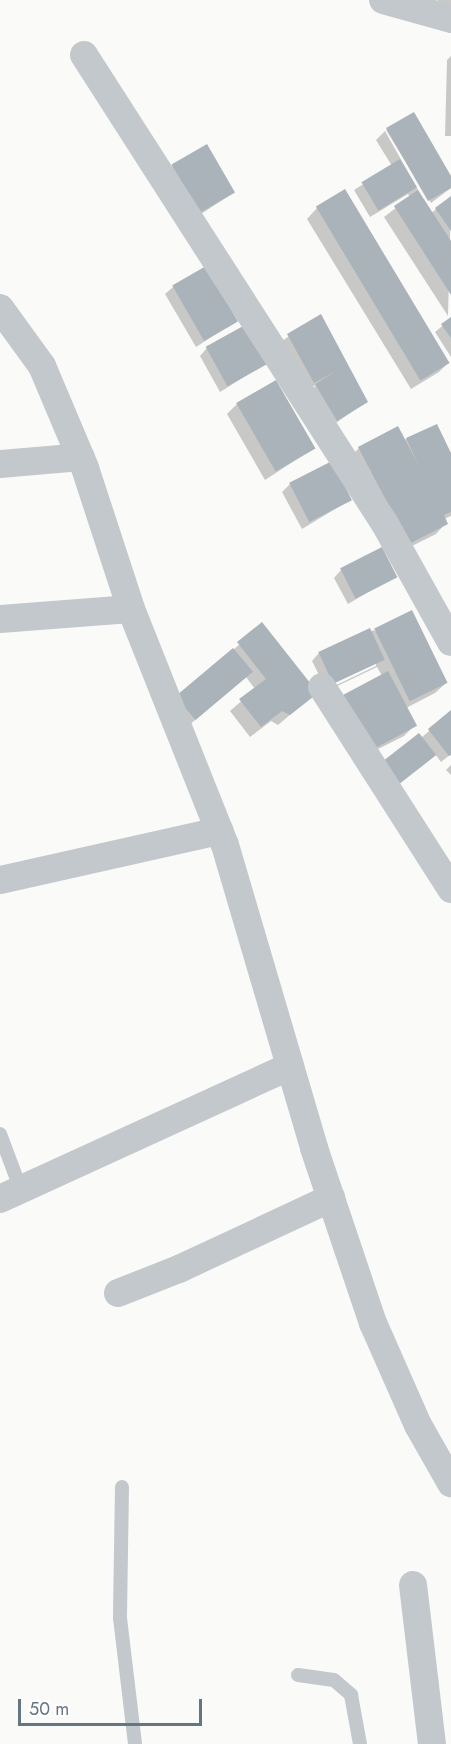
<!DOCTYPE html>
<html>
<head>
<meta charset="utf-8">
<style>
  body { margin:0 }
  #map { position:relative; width:451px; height:1744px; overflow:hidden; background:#fafaf8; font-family:Jost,sans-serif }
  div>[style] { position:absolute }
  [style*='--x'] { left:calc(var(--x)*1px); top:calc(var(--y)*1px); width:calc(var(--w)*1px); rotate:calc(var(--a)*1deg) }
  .shadow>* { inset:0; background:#0003 }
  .building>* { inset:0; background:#aab3b9; transform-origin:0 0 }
  .service>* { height:14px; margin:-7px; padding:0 7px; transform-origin:7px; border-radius:7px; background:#c3c8cc }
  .minor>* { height:28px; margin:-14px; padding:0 14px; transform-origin:14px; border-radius:14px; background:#c3c8cc }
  span { translate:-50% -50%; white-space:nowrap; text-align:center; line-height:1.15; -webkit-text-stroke:6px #fff; paint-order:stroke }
  .scale { position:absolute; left:18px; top:1699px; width:184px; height:27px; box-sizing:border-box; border:3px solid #657683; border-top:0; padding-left:8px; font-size:18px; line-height:21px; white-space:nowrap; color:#657683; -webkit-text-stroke:4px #fff; paint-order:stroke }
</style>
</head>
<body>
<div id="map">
  <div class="shadow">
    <div style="clip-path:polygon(438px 0,451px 0,451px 10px,436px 3px)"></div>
    <div style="clip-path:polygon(451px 56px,451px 136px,445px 136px,447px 60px)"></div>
    <div style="clip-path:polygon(413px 114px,451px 179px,451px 188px,431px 203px,386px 130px)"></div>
    <div style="clip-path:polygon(385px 131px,431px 213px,451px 198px,448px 316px,384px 217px,410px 197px,408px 194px,370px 217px,354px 190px,392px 166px,376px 140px)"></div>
    <div style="clip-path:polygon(173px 166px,233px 193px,192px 220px,165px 173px)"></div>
    <div style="clip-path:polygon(317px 208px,449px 362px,439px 372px,411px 389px,307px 219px)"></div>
    <div style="clip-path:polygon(173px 287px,236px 321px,196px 347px,165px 294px)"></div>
    <div style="clip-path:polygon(321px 316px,366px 402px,330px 427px,309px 393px,316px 385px,306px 389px,280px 342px)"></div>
    <div style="clip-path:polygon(451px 319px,451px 357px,435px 332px)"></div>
    <div style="clip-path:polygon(207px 348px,265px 364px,220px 392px,200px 356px)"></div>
    <div style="clip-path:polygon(237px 404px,314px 448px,265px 480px,227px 414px)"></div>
    <div style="clip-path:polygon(407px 439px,451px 457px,451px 516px,444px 519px,446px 523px,436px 534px,398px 553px,349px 458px,359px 448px)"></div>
    <div style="clip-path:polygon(290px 484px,350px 500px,302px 529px,282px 492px)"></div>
    <div style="clip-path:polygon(341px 570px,395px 576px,348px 604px,334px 578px)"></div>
    <div style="clip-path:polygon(262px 625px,316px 693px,278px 725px,271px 721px,250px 737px,230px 711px,255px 689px,246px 677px,188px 726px,170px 704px)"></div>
    <div style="clip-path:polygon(evenodd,374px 630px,446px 683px,435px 693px,406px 708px,415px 725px,404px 736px,360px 758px,382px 676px,377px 667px,327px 691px,312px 661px,319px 653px,374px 630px,376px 663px,376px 666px,328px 689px,327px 686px,376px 663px)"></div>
    <div style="clip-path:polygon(451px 712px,451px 754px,441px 762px,435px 754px,386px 792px,421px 738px)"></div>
    <div style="clip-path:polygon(451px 765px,451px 775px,446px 770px)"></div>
  </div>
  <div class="building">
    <div style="clip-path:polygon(414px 112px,451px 176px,451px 188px,428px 201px,386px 128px)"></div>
    <div style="left:207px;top:144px;width:56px;height:41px;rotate:60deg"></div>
    <div style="left:400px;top:159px;width:33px;height:45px;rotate:59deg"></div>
    <div style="left:345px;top:189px;width:203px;height:34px;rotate:59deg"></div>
    <div style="clip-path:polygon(418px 190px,451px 241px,451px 295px,394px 206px)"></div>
    <div style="clip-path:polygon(451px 196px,451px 231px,435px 208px)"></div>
    <div style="left:206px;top:266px;width:64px;height:39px;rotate:60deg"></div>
    <div style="clip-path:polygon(321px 314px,368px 402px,337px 421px,315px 384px,338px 370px,314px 383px,287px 334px)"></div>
    <div style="clip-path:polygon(451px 317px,451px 338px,441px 324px)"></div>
    <div style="left:245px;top:325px;width:45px;height:45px;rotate:61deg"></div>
    <div style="left:276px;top:380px;width:79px;height:46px;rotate:60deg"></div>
    <div style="clip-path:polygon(437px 424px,451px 453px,451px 512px,444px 515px,448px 524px,409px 544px,358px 447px,398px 426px,419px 466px,406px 438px)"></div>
    <div style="left:332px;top:461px;width:44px;height:48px;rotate:63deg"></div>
    <div style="left:382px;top:547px;width:34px;height:47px;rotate:63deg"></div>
    <div style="left:412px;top:610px;width:81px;height:42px;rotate:64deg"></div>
    <div style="clip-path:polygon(262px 622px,318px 693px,290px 715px,282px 711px,261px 727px,239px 699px,266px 679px,237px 642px)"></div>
    <div style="left:370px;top:628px;width:35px;height:57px;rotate:65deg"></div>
    <div style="left:233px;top:648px;width:31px;height:75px;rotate:50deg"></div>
    <div style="left:388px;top:671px;width:62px;height:51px;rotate:62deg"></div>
    <div style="clip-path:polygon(451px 710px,451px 755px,449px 756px,428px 729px)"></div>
    <div style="left:419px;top:733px;width:28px;height:51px;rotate:52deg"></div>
  </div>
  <div class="service">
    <div style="--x:0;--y:1134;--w:60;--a:69.4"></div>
    <div style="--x:122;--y:1487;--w:131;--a:90.9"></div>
    <div style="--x:120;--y:1618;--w:127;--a:83.2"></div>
    <div style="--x:298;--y:1675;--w:36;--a:8"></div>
    <div style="--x:334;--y:1680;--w:23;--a:41"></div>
    <div style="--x:351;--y:1695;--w:50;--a:79.6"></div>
  </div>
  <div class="minor">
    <div style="--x:383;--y:0;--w:71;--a:15.6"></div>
    <div style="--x:84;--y:55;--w:557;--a:57.31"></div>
    <div style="--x:385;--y:524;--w:135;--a:60.8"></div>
    <div style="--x:0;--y:308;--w:72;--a:54.1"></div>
    <div style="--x:42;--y:366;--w:111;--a:67.1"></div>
    <div style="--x:85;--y:468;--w:148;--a:71.9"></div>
    <div style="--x:131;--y:609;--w:254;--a:68.3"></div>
    <div style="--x:225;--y:845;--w:316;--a:73.6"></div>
    <div style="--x:314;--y:1148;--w:185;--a:71.4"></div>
    <div style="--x:373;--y:1323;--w:111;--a:66.2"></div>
    <div style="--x:418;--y:1425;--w:67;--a:60.4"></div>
    <div style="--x:0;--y:464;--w:81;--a:-4.9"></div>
    <div style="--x:0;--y:619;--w:131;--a:-4.4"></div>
    <div style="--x:322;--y:687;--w:240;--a:57.4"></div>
    <div style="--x:0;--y:880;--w:225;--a:-12.6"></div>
    <div style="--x:0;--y:1199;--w:319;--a:-24.6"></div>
    <div style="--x:118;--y:1293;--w:66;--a:-21.5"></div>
    <div style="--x:179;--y:1269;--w:168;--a:-25"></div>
    <div style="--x:413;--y:1585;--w:160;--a:83.2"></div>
  </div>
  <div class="scale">50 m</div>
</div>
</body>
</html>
